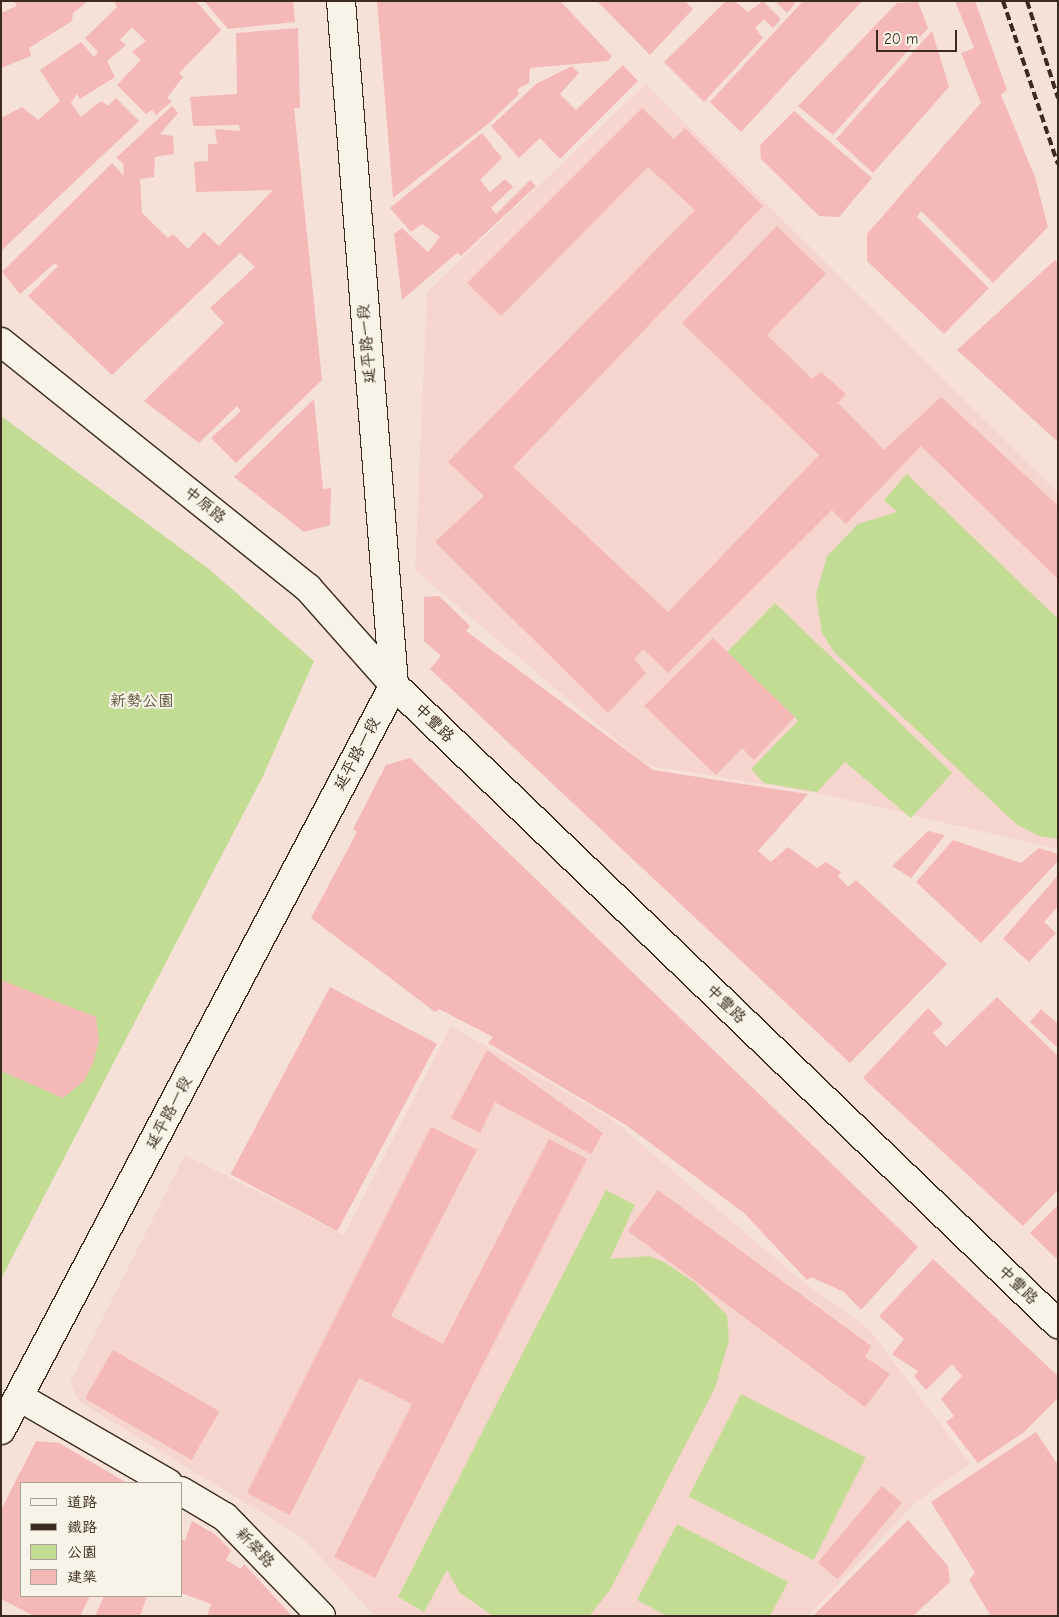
<!DOCTYPE html>
<html>
<head>
<meta charset="utf-8">
<style>
  body { margin:0 }
  #map { position:relative; width:1059px; height:1617px; overflow:hidden; background:#f6e1d9; font-family:"Comic Neue","LXGW WenKai TC",sans-serif }
  div>[style] { position:absolute }
  [style*='--x'] { left:calc(var(--x)*1px); top:calc(var(--y)*1px); width:calc(var(--w)*1px); rotate:calc(var(--a)*1deg) }
  .built>* { inset:0; background:#f5d5ce }
  .green>* { inset:0; background:#c2dc93; transform-origin:0 0 }
  .building>* { inset:0; background:#f4b8b6; transform-origin:0 0 }
  .roads { filter:drop-shadow(1px 0 #3b2a1e) drop-shadow(-1px 0 #3b2a1e) drop-shadow(0 1px #3b2a1e) drop-shadow(0 -1px #3b2a1e) }
  .street>* { height:28px; margin:-14px; padding:0 14px; transform-origin:14px; border-radius:14px; background:#f7f3e8 }
  .secondary>* { height:28px; margin:-14px; padding:0 14px; transform-origin:14px; border-radius:14px; background:#f7f3e8 }
  .rail>* { height:4px; margin-top:-2px; transform-origin:0; background:repeating-linear-gradient(90deg,#3b2a1e 0 8px,transparent 0 12px) }
  span { translate:-50% -50%; white-space:nowrap; text-align:center; line-height:1.15; -webkit-text-stroke:4px #f7f3e8; paint-order:stroke }
  .street-label { font-size:16px; color:#3b2a1e }
  .park-label { font-size:16px; color:#5d563b }
  .frame { position:absolute; inset:0; border:2px solid #3b2a1e; pointer-events:none }
  .legend { position:absolute; left:20px; top:1482px; width:162px; height:115px; box-sizing:border-box; background:#f7f3e8; border:1px solid #aca397; margin:0; padding:6px 9px; list-style:none; font-size:15px; color:#3b2a1e }
  .legend li { display:flex; align-items:center; gap:10px; height:25px }
  .legend b { width:25px; border:1px solid #aca397 }
  .scale { position:absolute; left:876px; top:30px; width:81px; height:22px; box-sizing:border-box; border:2px solid #3b2a1e; border-top:0; padding-left:6px; font-size:15px; line-height:18px; white-space:nowrap; color:#3b2a1e; -webkit-text-stroke:4px #f7f3e8; paint-order:stroke }
</style>
</head>
<body>
<div id="map">
  <div class="built">
    <div style="clip-path:polygon(646px 84px,1058px 493px,1058px 849px,827px 795px,646px 765px,415px 570px,427px 292px)"></div>
    <div style="clip-path:polygon(451px 1026px,609px 1117px,802px 1281px,869px 1329px,970px 1464px,916px 1502px,808px 1616px,375px 1616px,303px 1538px,80px 1402px,70px 1383px,185px 1155px,344px 1235px)"></div>
  </div>
  <div class="green">
    <div style="clip-path:polygon(1px 416px,209px 569px,314px 661px,263px 776px,1px 1279px)"></div>
    <div style="clip-path:polygon(907px 474px,1058px 619px,1058px 839px,1039px 836px,1016px 824px,834px 652px,822px 633px,816px 595px,827px 556px,858px 524px,897px 512px,884px 500px)"></div>
    <div style="clip-path:polygon(775px 603px,952px 773px,911px 818px,845px 762px,817px 792px,764px 783px,751px 769px,798px 721px,727px 652px)"></div>
    <div style="clip-path:polygon(606px 1190px,635px 1205px,610px 1259px,649px 1256px,664px 1262px,694px 1282px,727px 1315px,729px 1340px,715px 1388px,610px 1590px,590px 1615px,493px 1616px,460px 1593px,447px 1570px,424px 1612px,398px 1597px)"></div>
    <div style="left:741px;top:1394px;width:140px;height:115px;rotate:27deg"></div>
    <div style="clip-path:polygon(677px 1524px,788px 1582px,770px 1616px,667px 1616px,637px 1600px)"></div>
  </div>
  <div class="building">
    <div style="clip-path:polygon(14px 1px,88px 1px,73px 13px,72px 21px,29px 48px,31px 56px,1px 68px,1px 13px,17px 6px)"></div>
    <div style="clip-path:polygon(114px 1px,196px 1px,221px 30px,179px 73px,183px 77px,167px 98px,172px 101px,156px 115px,152px 110px,146px 114px,117px 85px,141px 60px,132px 52px,146px 41px,132px 27px,120px 40px,126px 45px,107px 61px,115px 77px,80px 99px,77px 94px,71px 103px,81px 117px,101px 101px,108px 106px,116px 98px,139px 121px,1px 251px,1px 118px,22px 107px,38px 120px,60px 101px,40px 70px,81px 42px,94px 57px,98px 52px,85px 38px,117px 7px)"></div>
    <div style="clip-path:polygon(204px 1px,293px 1px,295px 22px,228px 29px)"></div>
    <div style="clip-path:polygon(377px 1px,560px 1px,612px 56px,608px 61px,530px 68px,529px 83px,517px 89px,519px 94px,489px 123px,393px 198px)"></div>
    <div style="clip-path:polygon(597px 1px,685px 1px,693px 9px,650px 55px)"></div>
    <div style="clip-path:polygon(726px 1px,735px 1px,748px 12px,763px 1px,781px 19px,773px 28px,764px 19px,755px 28px,763px 38px,704px 102px,664px 62px)"></div>
    <div style="clip-path:polygon(775px 1px,797px 1px,787px 13px)"></div>
    <div style="clip-path:polygon(803px 1px,862px 1px,741px 132px,710px 102px)"></div>
    <div style="clip-path:polygon(955px 1px,975px 1px,1007px 90px,1001px 95px,1035px 177px,1048px 227px,993px 283px,921px 211px,917px 217px,989px 288px,944px 334px,867px 261px,867px 234px,981px 103px,961px 53px,974px 48px)"></div>
    <div style="clip-path:polygon(918px 2px,928px 28px,833px 135px,798px 106px,897px 3px)"></div>
    <div style="clip-path:polygon(298px 28px,300px 108px,294px 108px,322px 380px,236px 463px,211px 438px,241px 411px,237px 406px,199px 443px,144px 401px,224px 323px,210px 308px,255px 267px,240px 253px,112px 375px,28px 296px,58px 266px,55px 263px,20px 294px,2px 272px,112px 163px,124px 176px,123px 163px,116px 158px,172px 106px,178px 113px,160px 134px,173px 136px,174px 154px,155px 157px,154px 177px,140px 179px,142px 213px,168px 238px,173px 234px,188px 249px,204px 232px,219px 246px,273px 190px,196px 192px,194px 162px,208px 161px,208px 144px,217px 144px,215px 129px,240px 131px,239px 125px,193px 126px,190px 97px,237px 94px,236px 33px)"></div>
    <div style="clip-path:polygon(932px 31px,949px 87px,873px 173px,836px 139px)"></div>
    <div style="clip-path:polygon(623px 65px,638px 81px,560px 159px,540px 138px,519px 158px,491px 126px,536px 84px,572px 66px,579px 73px,560px 94px,576px 110px)"></div>
    <div style="clip-path:polygon(642px 108px,674px 139px,685px 128px,763px 206px,513px 467px,668px 612px,819px 455px,682px 323px,777px 226px,826px 274px,767px 335px,812px 379px,821px 372px,846px 394px,838px 403px,884px 450px,941px 397px,1058px 506px,1058px 579px,921px 446px,846px 524px,832px 510px,668px 673px,643px 649px,634px 659px,646px 673px,608px 713px,435px 542px,484px 496px,448px 462px,695px 210px,648px 167px,501px 316px,467px 283px)"></div>
    <div style="clip-path:polygon(794px 111px,872px 178px,839px 217px,819px 216px,761px 159px,760px 145px)"></div>
    <div style="clip-path:polygon(482px 133px,502px 158px,480px 180px,490px 192px,505px 179px,513px 187px,491px 208px,496px 214px,530px 180px,536px 186px,461px 256px,457px 253px,402px 300px,394px 234px,402px 228px,428px 252px,440px 237px,422px 224px,411px 232px,390px 208px)"></div>
    <div style="clip-path:polygon(1055px 260px,1058px 263px,1058px 442px,957px 350px)"></div>
    <div style="clip-path:polygon(314px 399px,323px 489px,331px 488px,330px 525px,304px 532px,234px 477px)"></div>
    <div style="clip-path:polygon(439px 596px,470px 626px,466px 631px,653px 770px,808px 794px,758px 851px,771px 862px,788px 847px,817px 868px,826px 862px,841px 872px,838px 876px,848px 887px,856px 880px,947px 964px,850px 1063px,430px 669px,441px 656px,424px 641px,424px 597px)"></div>
    <div style="clip-path:polygon(713px 638px,795px 717px,754px 760px,742px 748px,716px 775px,644px 706px)"></div>
    <div style="clip-path:polygon(410px 758px,918px 1247px,861px 1310px,844px 1292px,811px 1277px,807px 1280px,744px 1213px,626px 1125px,488px 1043px,493px 1037px,439px 1009px,435px 1012px,311px 918px,357px 832px,353px 829px,386px 765px)"></div>
    <div style="clip-path:polygon(928px 831px,945px 835px,911px 878px,892px 866px)"></div>
    <div style="clip-path:polygon(953px 840px,1021px 863px,1039px 848px,1058px 854px,1058px 861px,981px 943px,916px 882px)"></div>
    <div style="clip-path:polygon(1058px 875px,1058px 906px,1044px 922px,1056px 933px,1029px 962px,1003px 939px)"></div>
    <div style="clip-path:polygon(1px 980px,96px 1017px,99px 1041px,93px 1063px,84px 1081px,63px 1098px,1px 1071px)"></div>
    <div style="left:330px;top:987px;width:121px;height:212px;rotate:28deg"></div>
    <div style="clip-path:polygon(997px 997px,1058px 1056px,1058px 1190px,1023px 1226px,863px 1078px,928px 1008px,943px 1024px,933px 1033px,946px 1047px)"></div>
    <div style="clip-path:polygon(1041px 1009px,1058px 1024px,1058px 1048px,1030px 1022px)"></div>
    <div style="clip-path:polygon(487px 1050px,603px 1133px,591px 1154px,495px 1102px,480px 1133px,451px 1118px)"></div>
    <div style="clip-path:polygon(431px 1127px,477px 1150px,391px 1316px,443px 1344px,549px 1139px,587px 1159px,375px 1578px,334px 1557px,412px 1404px,359px 1378px,290px 1515px,247px 1493px)"></div>
    <div style="clip-path:polygon(658px 1190px,871px 1346px,865px 1357px,890px 1374px,865px 1407px,628px 1231px)"></div>
    <div style="clip-path:polygon(1058px 1205px,1058px 1260px,1030px 1233px)"></div>
    <div style="clip-path:polygon(933px 1259px,1058px 1376px,1058px 1398px,1023px 1433px,978px 1463px,946px 1422px,954px 1416px,941px 1399px,962px 1376px,952px 1364px,926px 1390px,914px 1376px,918px 1371px,892px 1354px,904px 1339px,879px 1316px)"></div>
    <div style="left:113px;top:1350px;width:123px;height:56px;rotate:30deg"></div>
    <div style="clip-path:polygon(1036px 1432px,1058px 1465px,1058px 1616px,991px 1616px,969px 1580px,975px 1573px,931px 1502px)"></div>
    <div style="clip-path:polygon(36px 1441px,59px 1443px,127px 1483px,21px 1483px,21px 1596px,90px 1596px,80px 1616px,34px 1616px,1px 1599px,1px 1510px)"></div>
    <div style="left:882px;top:1486px;width:26px;height:100px;rotate:40deg"></div>
    <div style="clip-path:polygon(908px 1520px,948px 1566px,950px 1582px,913px 1616px,813px 1616px)"></div>
    <div style="clip-path:polygon(192px 1521px,216px 1535px,231px 1551px,226px 1560px,241px 1569px,244px 1564px,292px 1616px,207px 1616px,211px 1604px,181px 1593px,181px 1539px,185px 1541px)"></div>
    <div style="clip-path:polygon(104px 1596px,147px 1596px,140px 1616px,95px 1616px)"></div>
  </div>
  <div class="roads">
    <div class="street">
      <div style="--x:19;--y:1397;--w:172;--a:30"></div>
      <div style="--x:181;--y:1491;--w:51;--a:30.6"></div>
      <div style="--x:225;--y:1517;--w:138;--a:45.9"></div>
    </div>
    <div class="secondary">
      <div style="--x:1;--y:342;--w:393;--a:38.7"></div>
      <div style="--x:308;--y:588;--w:130;--a:48.4"></div>
      <div style="--x:394;--y:685;--w:922;--a:43.9"></div>
      <div style="--x:1;--y:1430;--w:842;--a:-62.19"></div>
      <div style="--x:394;--y:685;--w:686;--a:-94.43"></div>
    </div>
  </div>
  <div class="rail">
    <div style="--x:1003;--y:1;--w:172;--a:71.4"></div>
    <div style="--x:1027;--y:1;--w:102;--a:72.3"></div>
  </div>
  <div class="street-label">
    <span style="left:367px;top:344px;rotate:-95deg">延平路一段</span>
    <span style="left:205px;top:505px;rotate:39deg">中原路</span>
    <span style="left:434px;top:723px;rotate:44deg">中豐路</span>
    <span style="left:357px;top:754px;rotate:-62deg">延平路一段</span>
    <span style="left:726px;top:1004px;rotate:44deg">中豐路</span>
    <span style="left:169px;top:1113px;rotate:-62deg">延平路一段</span>
    <span style="left:1018px;top:1285px;rotate:44deg">中豐路</span>
    <span style="left:255px;top:1548px;rotate:46deg">新榮路</span>
  </div>
  <div class="park-label">
    <span style="left:142px;top:701px">新勢公園</span>
  </div>
  <div class="frame"></div>
  <ul class="legend">
  <li><b style="height:6px;background:#f7f3e8"></b>道路</li>
  <li><b style="height:6px;background:#3b2a1e"></b>鐵路</li>
  <li><b style="height:14px;background:#c2dc93"></b>公園</li>
  <li><b style="height:14px;background:#f4b8b6"></b>建築</li>
  </ul>
  <div class="scale">20 m</div>
</div>
</body>
</html>
